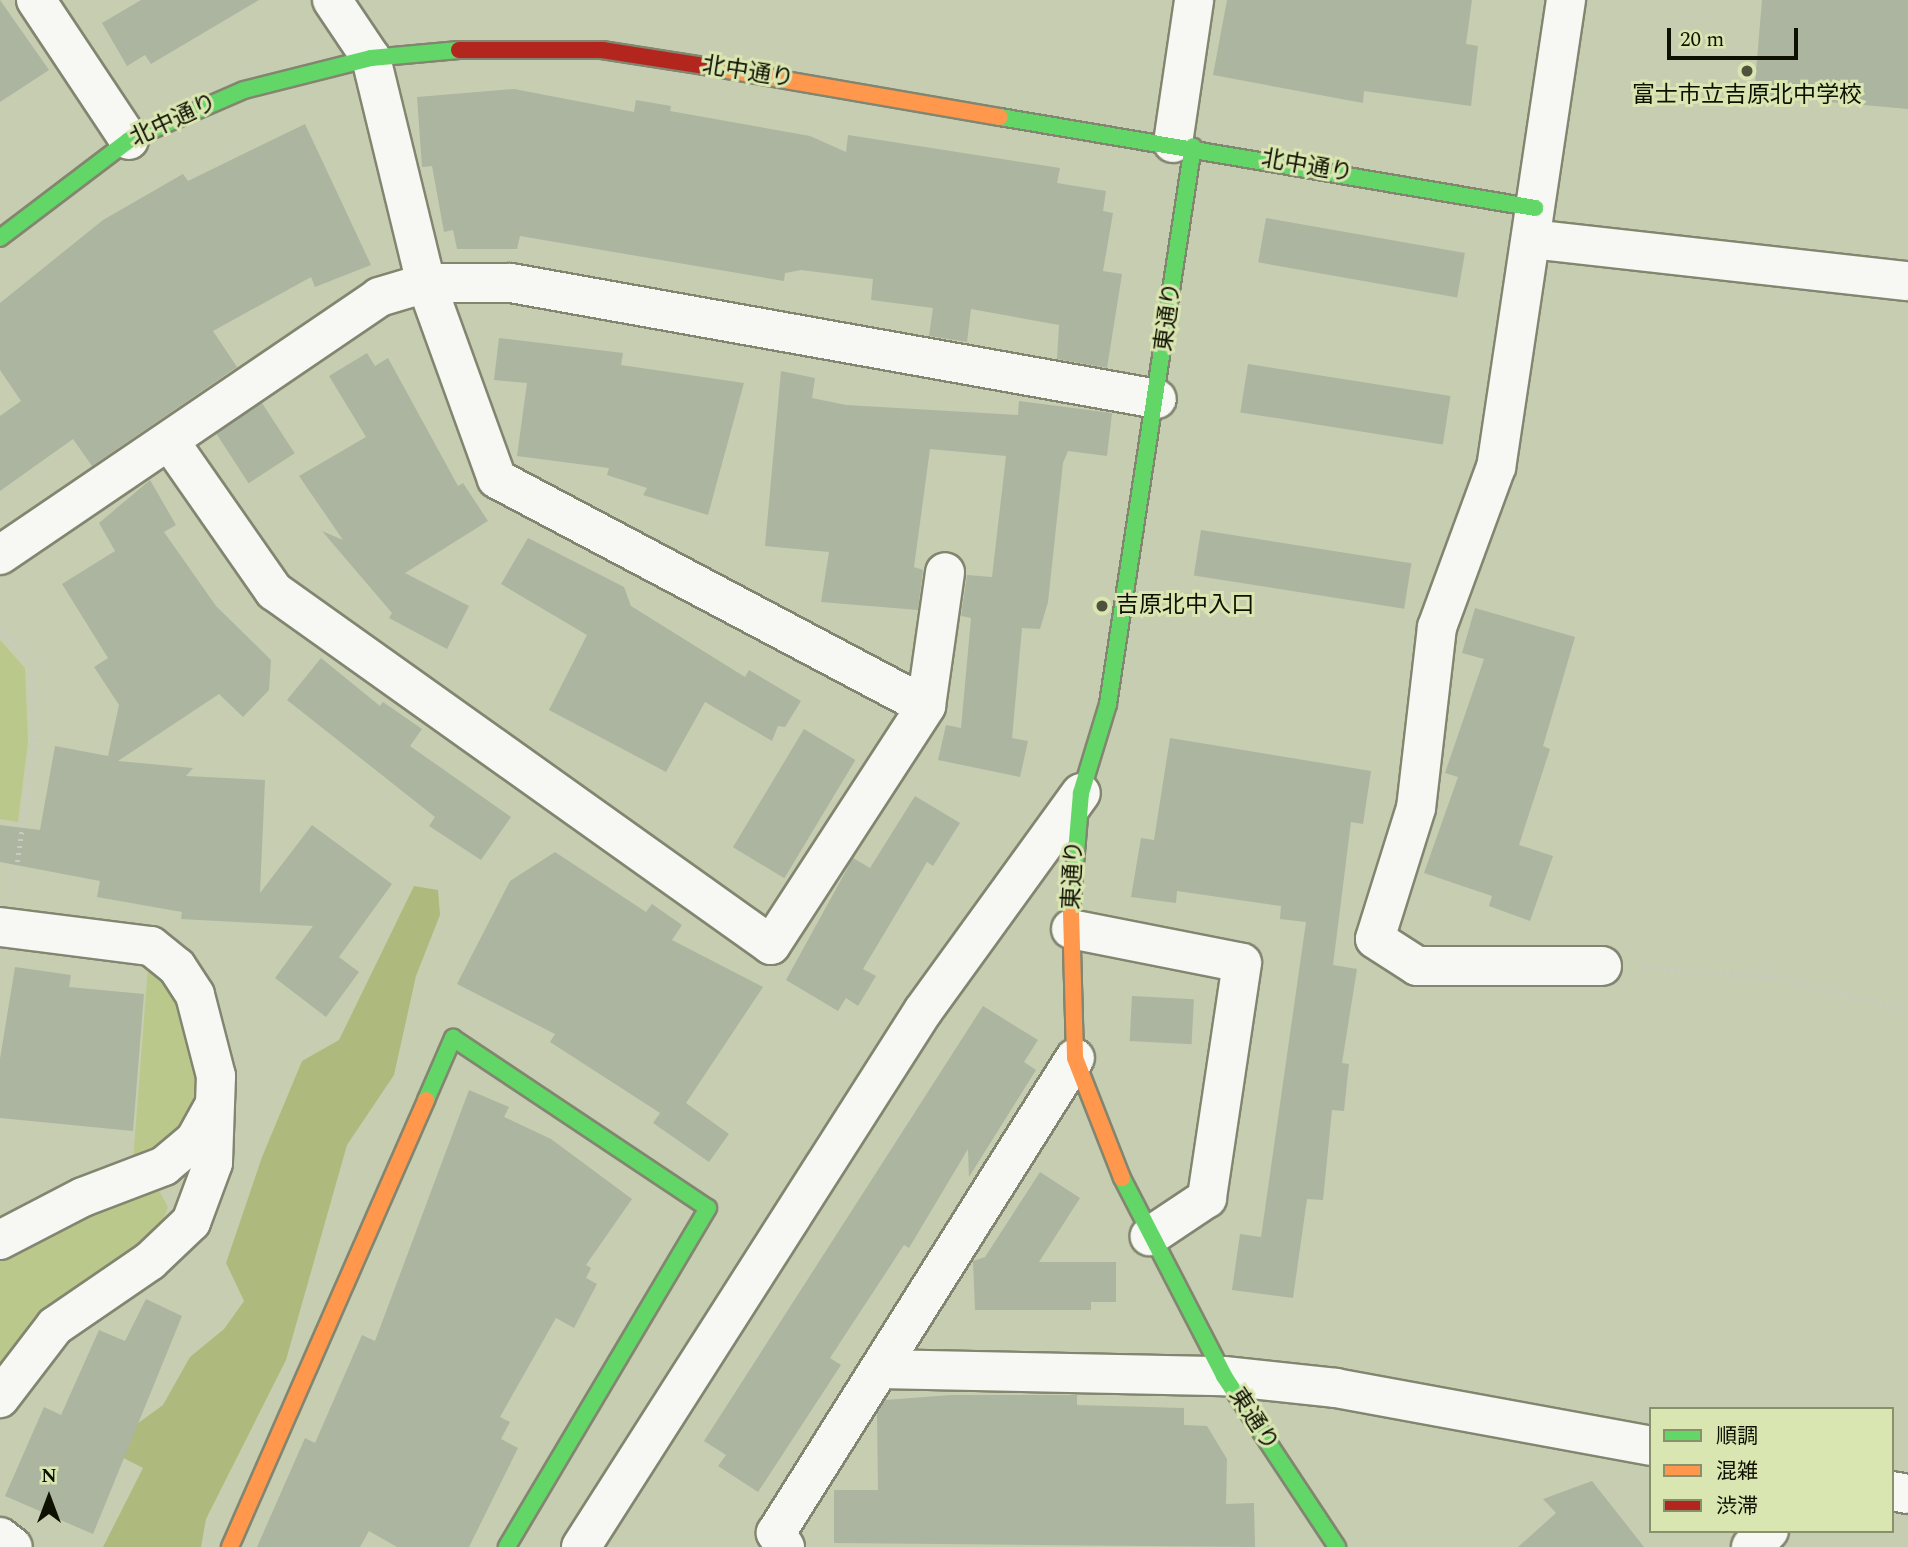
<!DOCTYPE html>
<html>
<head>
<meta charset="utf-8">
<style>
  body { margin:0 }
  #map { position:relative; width:1908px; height:1547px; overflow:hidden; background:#c7cdb0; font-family:Spectral,"Noto Sans JP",serif }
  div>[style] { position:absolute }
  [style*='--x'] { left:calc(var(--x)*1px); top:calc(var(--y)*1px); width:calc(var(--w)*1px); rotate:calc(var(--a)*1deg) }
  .green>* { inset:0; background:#bbc88b }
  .forest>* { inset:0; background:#aeba7d }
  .building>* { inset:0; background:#acb5a0; transform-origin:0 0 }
  .path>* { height:4.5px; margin-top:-2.25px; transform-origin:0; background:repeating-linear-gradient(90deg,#c9cac2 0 2px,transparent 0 7px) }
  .roads { filter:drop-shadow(2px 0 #828670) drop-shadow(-2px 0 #828670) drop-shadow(0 2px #828670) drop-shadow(0 -2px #828670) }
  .street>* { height:38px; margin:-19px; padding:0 19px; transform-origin:19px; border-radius:19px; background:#f7f8f3 }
  .fast>* { height:16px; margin:-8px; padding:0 8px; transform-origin:8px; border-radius:8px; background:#63d668 }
  .slow>* { height:16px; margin:-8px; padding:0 8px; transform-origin:8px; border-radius:8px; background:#ff974d }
  .jam>* { height:16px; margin:-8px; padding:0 8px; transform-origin:8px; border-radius:8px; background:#b3261e }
  .dots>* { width:19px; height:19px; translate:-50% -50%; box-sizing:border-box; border:4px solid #dae6b1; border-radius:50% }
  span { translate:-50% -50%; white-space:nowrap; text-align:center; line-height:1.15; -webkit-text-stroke:6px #dae6b1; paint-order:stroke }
  .street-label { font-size:23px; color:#0e1101 }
  .poi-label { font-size:23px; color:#0e1101 }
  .left { translate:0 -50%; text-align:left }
  .legend { position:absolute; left:1649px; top:1407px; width:245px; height:126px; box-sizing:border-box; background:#dae6b1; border:2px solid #88916b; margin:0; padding:9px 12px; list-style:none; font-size:21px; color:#0e1101 }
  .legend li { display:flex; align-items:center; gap:14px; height:35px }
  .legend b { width:35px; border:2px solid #88916b }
  .north { position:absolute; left:14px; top:1463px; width:70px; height:70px; -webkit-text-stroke:5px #dae6b1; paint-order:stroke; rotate:0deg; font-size:19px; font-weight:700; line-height:28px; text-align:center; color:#0e1101 }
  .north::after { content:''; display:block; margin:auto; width:24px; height:32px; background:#0e1101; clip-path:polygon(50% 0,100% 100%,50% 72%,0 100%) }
  .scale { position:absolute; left:1667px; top:28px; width:131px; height:32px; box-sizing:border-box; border:4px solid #0e1101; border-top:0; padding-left:9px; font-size:21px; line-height:24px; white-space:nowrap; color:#0e1101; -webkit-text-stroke:5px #dae6b1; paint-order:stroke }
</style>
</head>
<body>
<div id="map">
  <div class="green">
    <div style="clip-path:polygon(0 640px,25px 668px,28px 742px,18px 822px,0 819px)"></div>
    <div style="clip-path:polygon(148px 967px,183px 1007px,199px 1061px,197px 1095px,176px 1133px,133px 1161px)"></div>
    <div style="clip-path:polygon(159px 1191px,168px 1207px,158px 1233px,76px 1286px,0 1365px,0 1260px,114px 1205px)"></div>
  </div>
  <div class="forest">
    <div style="clip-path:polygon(414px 886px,438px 890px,440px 915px,416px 976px,394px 1075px,347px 1145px,286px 1360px,206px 1519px,201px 1547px,103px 1547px,143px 1468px,104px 1448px,163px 1405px,190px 1357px,224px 1329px,244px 1301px,226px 1263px,262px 1157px,302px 1061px,339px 1040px)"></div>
  </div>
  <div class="building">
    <div style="clip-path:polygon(0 0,49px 70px,0 102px)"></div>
    <div style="clip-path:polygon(141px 0,259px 0,151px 64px,145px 55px,127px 66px,102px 23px)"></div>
    <div style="clip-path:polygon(1227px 0,1472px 0,1466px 44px,1478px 46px,1471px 106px,1364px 91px,1363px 103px,1213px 75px)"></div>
    <div style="clip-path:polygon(1762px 0,1908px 0,1908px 109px,1754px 95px)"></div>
    <div style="clip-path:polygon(514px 89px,634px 112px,636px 100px,671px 106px,670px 111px,810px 136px,846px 152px,848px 135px,1060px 168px,1057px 183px,1106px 191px,1103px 211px,1113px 213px,1103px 271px,1122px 274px,1107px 368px,1057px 359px,1059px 325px,971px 309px,967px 342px,929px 336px,933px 308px,871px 300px,873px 279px,801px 270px,785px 273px,784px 281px,520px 236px,517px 249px,457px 249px,453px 230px,444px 232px,432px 166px,422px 167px,417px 97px)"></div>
    <div style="clip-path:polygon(305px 124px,371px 265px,315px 287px,311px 277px,213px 331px,237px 367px,92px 466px,73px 439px,0 491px,0 416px,21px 401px,0 370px,0 303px,103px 220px,183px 174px,188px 181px)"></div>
    <div style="left:1266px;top:218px;width:202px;height:45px;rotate:10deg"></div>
    <div style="clip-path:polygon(499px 338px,623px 353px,621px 365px,744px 383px,708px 515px,643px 495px,647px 488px,607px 475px,609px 468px,517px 456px,527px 383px,494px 380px)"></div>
    <div style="clip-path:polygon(367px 353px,375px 366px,388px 358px,458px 486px,463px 483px,488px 521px,405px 573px,469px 606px,447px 649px,389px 618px,392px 613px,322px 531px,343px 540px,299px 476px,366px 437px,329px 376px)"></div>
    <div style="left:1248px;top:364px;width:205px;height:49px;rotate:9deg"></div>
    <div style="clip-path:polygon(781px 371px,815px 378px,812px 398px,846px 405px,1018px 415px,1019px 401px,1112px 413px,1107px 456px,1068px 451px,1063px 463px,1048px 602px,1040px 629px,1022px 628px,1012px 738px,1028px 741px,1020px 777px,938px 760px,946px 725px,961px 728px,971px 618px,961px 616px,967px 575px,992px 577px,1006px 456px,930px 449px,914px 567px,923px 570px,918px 610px,821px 602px,829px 552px,765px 546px)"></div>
    <div style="left:262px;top:403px;width:60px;height:55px;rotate:57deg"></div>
    <div style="clip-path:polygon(150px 480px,176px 525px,164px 532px,216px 606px,271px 660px,269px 690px,243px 717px,219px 694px,118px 761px,193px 768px,186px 776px,265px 780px,260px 893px,312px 825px,392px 884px,339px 957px,359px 972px,326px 1017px,275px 978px,313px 926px,181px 919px,182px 912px,97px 897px,100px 881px,0 862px,0 825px,40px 830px,55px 746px,108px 756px,119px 705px,94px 667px,108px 658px,62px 584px,115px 551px,99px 523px)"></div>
    <div style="left:1201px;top:530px;width:213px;height:46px;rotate:9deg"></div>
    <div style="clip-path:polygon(528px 538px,624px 587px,631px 606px,745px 677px,749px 670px,801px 701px,785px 727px,778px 726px,772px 741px,705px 702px,666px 772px,549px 710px,587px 635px,501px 584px)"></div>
    <div style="clip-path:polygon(1475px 608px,1575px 637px,1543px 746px,1550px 749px,1519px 845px,1553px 856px,1530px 921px,1489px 906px,1492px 896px,1424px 873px,1458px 777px,1445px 773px,1484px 659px,1462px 653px)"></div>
    <div style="clip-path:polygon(321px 658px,380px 706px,383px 702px,422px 729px,410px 746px,511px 817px,481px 860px,429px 826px,435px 817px,287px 700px)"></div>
    <div style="left:804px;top:729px;width:60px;height:138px;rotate:31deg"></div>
    <div style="clip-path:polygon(1170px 738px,1371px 771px,1363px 824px,1351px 822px,1333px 965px,1357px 969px,1342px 1063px,1349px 1064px,1344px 1111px,1332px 1110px,1323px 1200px,1307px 1199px,1293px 1298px,1232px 1290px,1240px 1234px,1261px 1237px,1306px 922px,1280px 919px,1281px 906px,1177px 891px,1176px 903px,1131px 897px,1141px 838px,1154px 840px)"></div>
    <div style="clip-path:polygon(915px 796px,960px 823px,933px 866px,927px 862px,863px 969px,876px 976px,858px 1006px,846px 998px,838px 1011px,786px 980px,853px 858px,870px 868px)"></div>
    <div style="clip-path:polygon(555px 852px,646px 912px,652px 904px,682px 925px,672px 940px,763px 987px,686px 1103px,729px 1134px,709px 1162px,653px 1123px,660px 1113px,550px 1042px,555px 1034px,457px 984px,510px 881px)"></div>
    <div style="clip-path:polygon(15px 967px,71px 975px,69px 987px,144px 994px,133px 1131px,0 1118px,0 1059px)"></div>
    <div style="left:1132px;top:996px;width:62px;height:45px;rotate:3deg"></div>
    <div style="clip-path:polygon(983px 1006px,1038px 1040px,1024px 1062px,1036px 1070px,969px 1177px,968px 1149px,909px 1248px,904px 1245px,830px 1358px,841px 1365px,758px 1492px,718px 1466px,726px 1455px,704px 1441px)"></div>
    <div style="clip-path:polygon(469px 1090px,509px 1107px,504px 1117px,551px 1139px,632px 1199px,586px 1265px,591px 1268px,586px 1278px,597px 1284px,574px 1328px,556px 1318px,500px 1417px,510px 1422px,501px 1439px,518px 1448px,469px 1547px,397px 1547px,369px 1531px,360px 1547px,257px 1547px,305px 1438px,315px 1443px,362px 1335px,375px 1341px)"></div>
    <div style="clip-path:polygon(1040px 1172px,1080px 1198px,1039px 1262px,1116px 1262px,1116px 1302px,1091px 1302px,1091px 1310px,975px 1310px,973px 1261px,985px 1257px)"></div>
    <div style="clip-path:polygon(146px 1299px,182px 1316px,93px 1534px,5px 1496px,44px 1407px,61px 1415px,99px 1330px,125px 1341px)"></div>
    <div style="clip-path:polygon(951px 1395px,1077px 1395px,1077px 1405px,1184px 1408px,1184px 1425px,1207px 1426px,1227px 1459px,1226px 1504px,1254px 1503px,1255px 1547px,834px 1543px,834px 1490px,878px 1490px,877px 1414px,885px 1400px)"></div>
    <div style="clip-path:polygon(1592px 1481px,1644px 1547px,1518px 1547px,1556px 1513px,1543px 1499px)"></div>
  </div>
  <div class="path">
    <div style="--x:0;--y:630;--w:49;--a:47.5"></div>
    <div style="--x:33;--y:666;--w:76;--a:88.5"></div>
    <div style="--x:35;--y:742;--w:148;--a:98.2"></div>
    <div style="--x:1643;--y:968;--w:121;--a:3.8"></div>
    <div style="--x:1764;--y:976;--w:148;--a:12.9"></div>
  </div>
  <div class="roads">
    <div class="street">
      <div style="--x:36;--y:0;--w:168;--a:56.4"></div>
      <div style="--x:332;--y:0;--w:70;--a:56.1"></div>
      <div style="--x:371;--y:58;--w:232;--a:76.3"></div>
      <div style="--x:426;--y:283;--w:208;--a:70.1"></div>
      <div style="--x:497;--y:479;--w:485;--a:27.9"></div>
      <div style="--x:1566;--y:0;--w:472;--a:98.5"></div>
      <div style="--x:1496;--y:467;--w:171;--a:110.2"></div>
      <div style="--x:1437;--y:627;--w:182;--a:96.6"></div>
      <div style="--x:1416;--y:808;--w:137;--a:107.4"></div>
      <div style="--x:1375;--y:939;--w:50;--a:32.7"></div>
      <div style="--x:1417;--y:966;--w:185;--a:0"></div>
      <div style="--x:1173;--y:143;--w:145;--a:-81.6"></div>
      <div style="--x:1531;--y:239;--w:379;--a:6.4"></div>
      <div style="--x:170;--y:442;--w:182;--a:55.1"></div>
      <div style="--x:274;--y:591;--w:610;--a:35.46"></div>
      <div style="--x:771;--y:945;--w:285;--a:-57"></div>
      <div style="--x:926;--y:706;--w:135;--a:-81.9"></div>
      <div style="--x:0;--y:555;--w:458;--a:-34.2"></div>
      <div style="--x:379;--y:297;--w:49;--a:-16.6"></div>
      <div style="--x:426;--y:283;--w:85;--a:0"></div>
      <div style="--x:511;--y:283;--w:656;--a:10.18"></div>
      <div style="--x:0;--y:927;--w:152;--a:7.2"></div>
      <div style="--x:151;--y:946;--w:33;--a:39"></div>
      <div style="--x:177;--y:967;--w:33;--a:57"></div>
      <div style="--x:195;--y:995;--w:84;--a:75.5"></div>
      <div style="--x:216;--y:1076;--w:87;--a:92"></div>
      <div style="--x:213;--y:1163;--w:63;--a:110.4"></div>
      <div style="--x:191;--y:1222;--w:57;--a:136.4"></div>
      <div style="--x:150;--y:1261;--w:115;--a:145.6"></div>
      <div style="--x:55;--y:1326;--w:91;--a:127.4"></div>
      <div style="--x:1071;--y:929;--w:174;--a:11.2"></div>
      <div style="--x:1242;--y:963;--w:238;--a:98.5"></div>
      <div style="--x:1207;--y:1198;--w:69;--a:146.3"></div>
      <div style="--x:0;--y:1240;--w:93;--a:-27.4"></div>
      <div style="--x:83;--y:1197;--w:87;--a:-20.9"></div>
      <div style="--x:164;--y:1166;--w:40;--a:-40"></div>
      <div style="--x:195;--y:1140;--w:38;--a:-61"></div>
      <div style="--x:880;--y:1369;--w:344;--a:1.2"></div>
      <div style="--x:1224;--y:1376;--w:113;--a:6.1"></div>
      <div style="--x:1336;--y:1388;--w:320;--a:10.4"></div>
      <div style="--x:1892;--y:1491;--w:16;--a:11"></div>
      <div style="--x:0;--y:1537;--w:16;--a:38"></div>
      <div style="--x:581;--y:1547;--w:636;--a:-57.46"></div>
      <div style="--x:923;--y:1011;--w:269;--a:-54.1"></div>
      <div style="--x:785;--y:1547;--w:17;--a:-123"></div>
      <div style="--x:776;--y:1533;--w:561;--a:-57.81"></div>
      <div style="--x:1751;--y:1547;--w:24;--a:-42"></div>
    </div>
    <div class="fast">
      <div style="--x:1000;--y:117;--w:543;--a:9.65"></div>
      <div style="--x:0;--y:238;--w:162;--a:-37.2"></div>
      <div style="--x:129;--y:140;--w:125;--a:-23.5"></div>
      <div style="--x:244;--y:90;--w:131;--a:-14.1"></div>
      <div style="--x:371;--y:58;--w:88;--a:-5.2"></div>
      <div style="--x:1071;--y:912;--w:119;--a:-85.2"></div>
      <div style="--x:1081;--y:793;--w:93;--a:-73.1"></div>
      <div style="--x:1108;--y:704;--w:564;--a:-81.34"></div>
      <div style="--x:426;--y:1100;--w:68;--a:-66.5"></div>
      <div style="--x:453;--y:1038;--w:306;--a:33.7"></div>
      <div style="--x:708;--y:1208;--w:394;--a:120.7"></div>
      <div style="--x:1122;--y:1178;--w:223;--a:62.7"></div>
      <div style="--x:1224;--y:1376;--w:205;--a:56.5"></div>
    </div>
    <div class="slow">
      <div style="--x:704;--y:66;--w:300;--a:9.8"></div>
      <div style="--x:1071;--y:912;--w:146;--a:88.4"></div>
      <div style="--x:1075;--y:1058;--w:129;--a:68.6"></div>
      <div style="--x:230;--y:1547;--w:488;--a:-66.3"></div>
    </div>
    <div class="jam">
      <div style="--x:459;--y:50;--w:143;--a:0"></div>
      <div style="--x:602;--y:50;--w:103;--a:8.9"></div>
    </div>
  </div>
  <div class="dots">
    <div style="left:1747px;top:71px;background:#4f533e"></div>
    <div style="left:1102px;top:606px;background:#4f533e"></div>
  </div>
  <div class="street-label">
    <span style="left:748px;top:73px;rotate:9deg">北中通り</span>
    <span style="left:174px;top:121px;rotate:-25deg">北中通り</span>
    <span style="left:1307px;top:167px;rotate:10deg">北中通り</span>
    <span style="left:1169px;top:317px;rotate:-82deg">東通り</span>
    <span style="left:1074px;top:875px;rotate:-87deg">東通り</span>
    <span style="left:1253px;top:1420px;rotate:57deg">東通り</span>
  </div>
  <div class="poi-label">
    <span style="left:1747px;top:96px">富士市立吉原北中学校</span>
    <span class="left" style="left:1116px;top:606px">吉原北中入口</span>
  </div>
  <ul class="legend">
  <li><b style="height:9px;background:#63d668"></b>順調</li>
  <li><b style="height:9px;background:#ff974d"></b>混雑</li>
  <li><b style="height:9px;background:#b3261e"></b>渋滞</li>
  </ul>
  <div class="north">N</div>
  <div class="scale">20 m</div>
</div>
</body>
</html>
